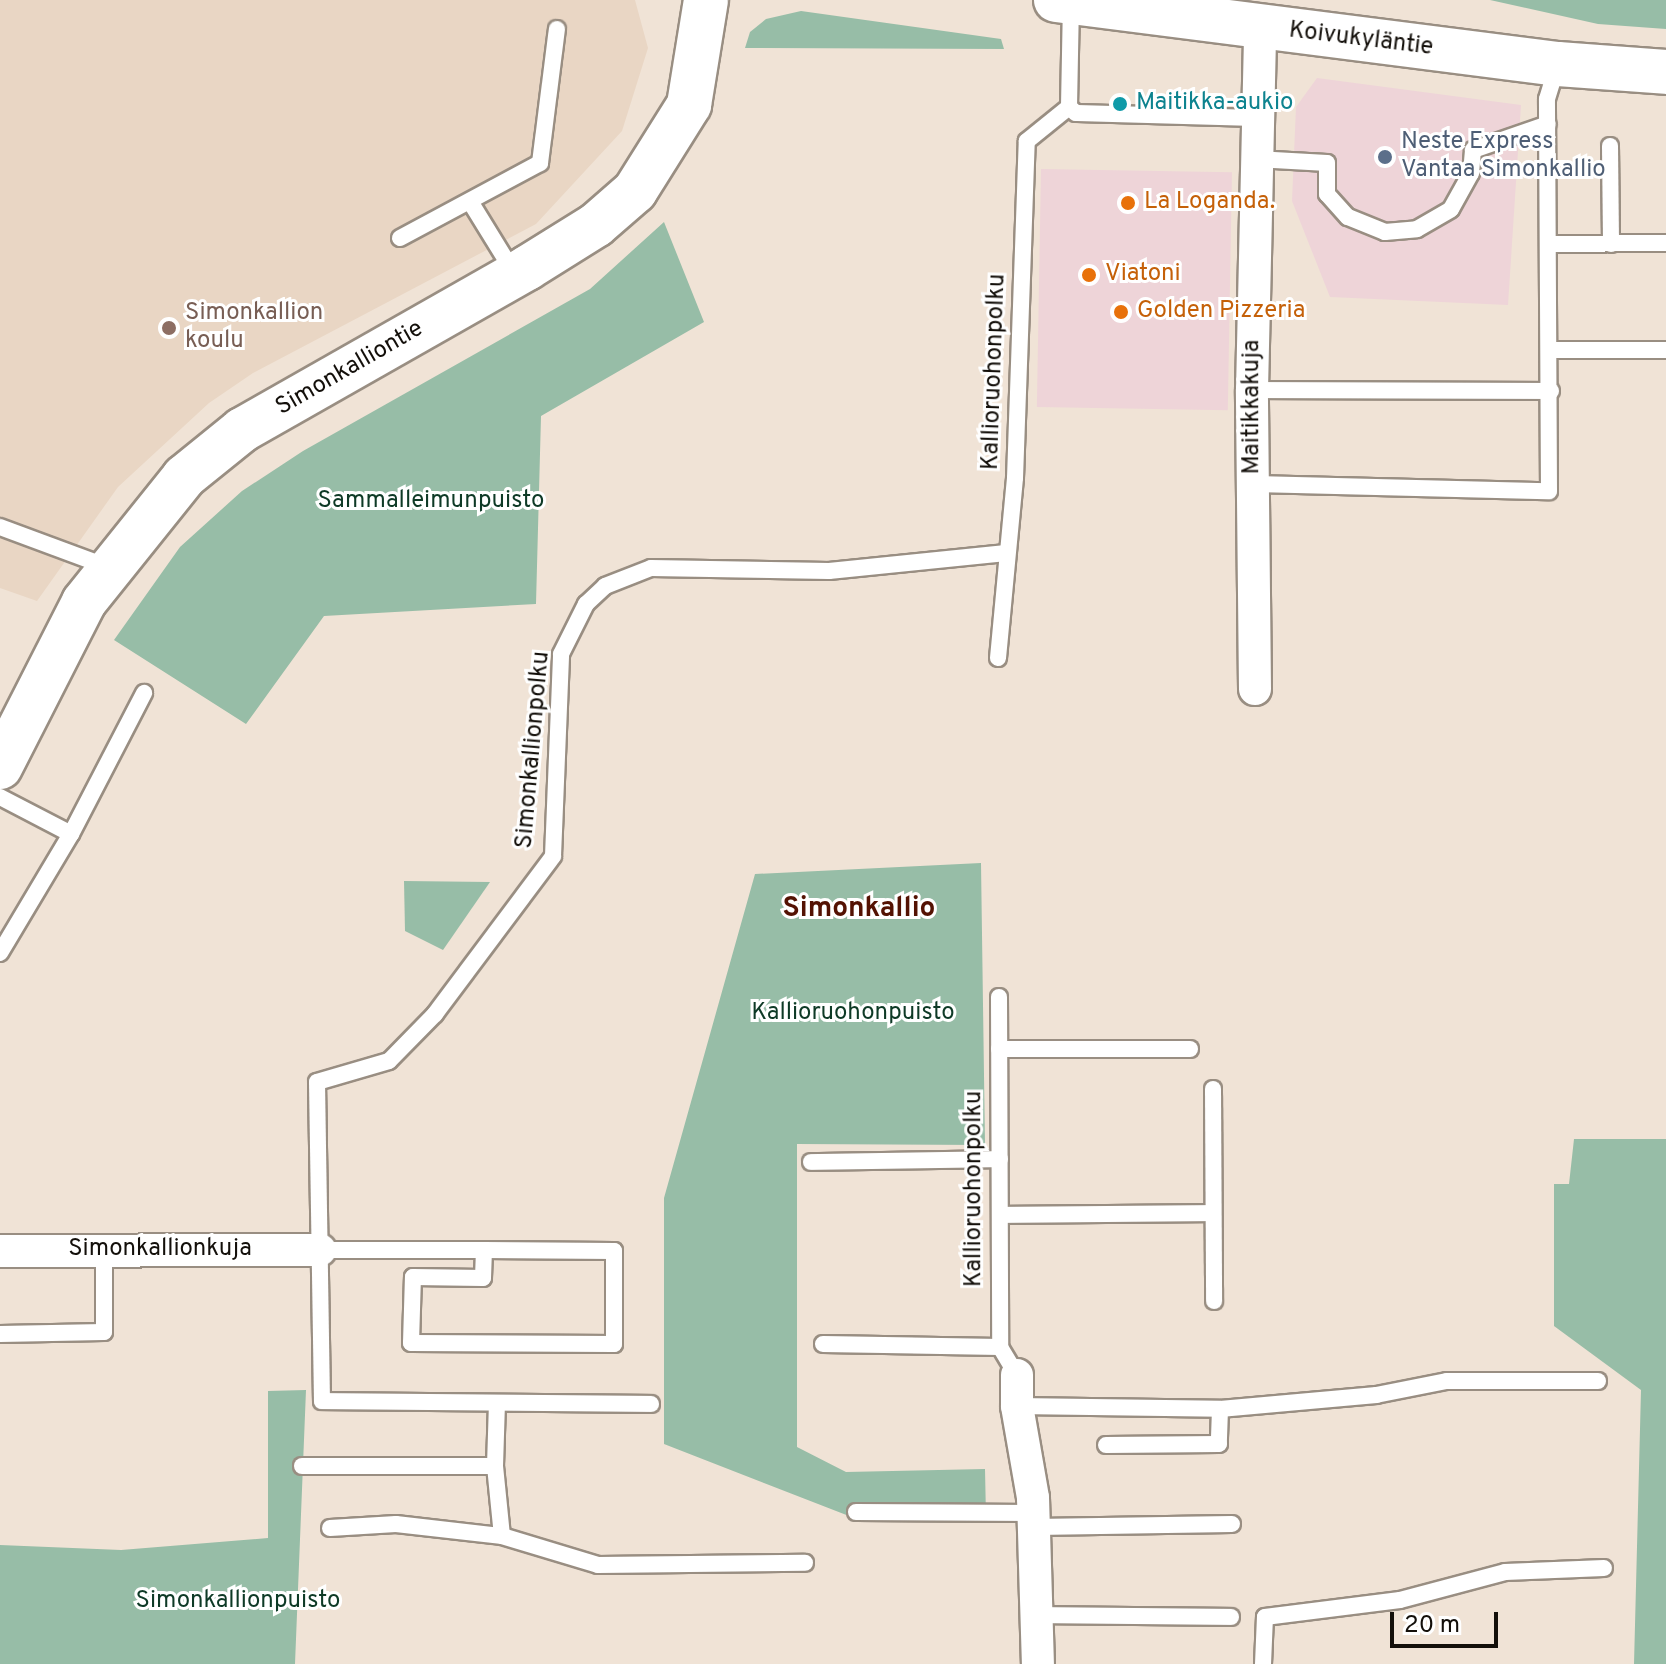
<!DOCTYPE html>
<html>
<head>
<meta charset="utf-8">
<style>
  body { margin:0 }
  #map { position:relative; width:1666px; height:1664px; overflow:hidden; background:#f0e3d6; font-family:Overpass,sans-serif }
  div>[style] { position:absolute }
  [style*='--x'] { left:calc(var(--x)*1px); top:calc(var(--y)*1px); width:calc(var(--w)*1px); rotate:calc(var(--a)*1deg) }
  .commercial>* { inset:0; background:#eed4d8; transform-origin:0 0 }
  .built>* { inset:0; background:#e9d6c4 }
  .green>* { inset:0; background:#97bda7 }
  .roads { filter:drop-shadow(2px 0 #998e82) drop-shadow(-2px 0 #998e82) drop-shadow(0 2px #998e82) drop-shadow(0 -2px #998e82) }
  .lane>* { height:16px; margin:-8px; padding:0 8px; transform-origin:8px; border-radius:8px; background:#fff }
  .street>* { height:32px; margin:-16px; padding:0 16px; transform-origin:16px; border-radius:16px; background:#fff }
  .secondary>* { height:44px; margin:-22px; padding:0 22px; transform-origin:22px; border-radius:22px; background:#fff }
  .dots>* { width:22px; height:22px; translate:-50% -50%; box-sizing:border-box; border:4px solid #fff; border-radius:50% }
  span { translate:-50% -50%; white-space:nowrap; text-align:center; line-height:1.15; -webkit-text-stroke:6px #fff; paint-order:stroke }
  .street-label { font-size:24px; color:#130f0a }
  .culture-label { font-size:24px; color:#0d838f }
  .left { translate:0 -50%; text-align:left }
  .service-label { font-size:24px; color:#4e5e75 }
  .food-label { font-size:24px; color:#c56008 }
  .education-label { font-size:24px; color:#785e54 }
  .park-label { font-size:24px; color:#0e3a26 }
  .quarter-label { font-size:28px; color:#541203; font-weight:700 }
  .scale { position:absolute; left:1390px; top:1612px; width:108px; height:36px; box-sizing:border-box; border:4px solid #130f0a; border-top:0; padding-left:10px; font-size:24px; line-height:28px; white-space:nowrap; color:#130f0a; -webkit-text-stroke:6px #fff; paint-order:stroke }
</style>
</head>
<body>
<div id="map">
  <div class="commercial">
    <div style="clip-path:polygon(1317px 78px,1521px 105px,1508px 305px,1330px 297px,1292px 201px,1296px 107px)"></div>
    <div style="left:1041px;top:169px;width:191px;height:238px;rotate:1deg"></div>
  </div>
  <div class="built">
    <div style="clip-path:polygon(0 0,635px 0,648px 48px,622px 131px,536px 224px,253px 373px,209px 403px,118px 487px,37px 601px,0 588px)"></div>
  </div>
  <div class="green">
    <div style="clip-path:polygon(1490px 0,1666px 0,1666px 29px,1598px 24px)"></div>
    <div style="clip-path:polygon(801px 11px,1001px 39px,1004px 49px,745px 48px,750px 32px,766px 19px)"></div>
    <div style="clip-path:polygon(664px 222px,704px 322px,541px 416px,536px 604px,324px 616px,246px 724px,114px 640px,180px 547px,242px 491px,303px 451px,590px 289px)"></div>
    <div style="clip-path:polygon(981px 863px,985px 1145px,797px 1144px,797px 1447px,846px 1472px,985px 1469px,986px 1517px,849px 1516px,664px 1444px,664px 1198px,755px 874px)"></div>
    <div style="clip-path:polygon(404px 881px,490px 882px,443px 950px,405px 931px)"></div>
    <div style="clip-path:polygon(1574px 1139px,1666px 1139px,1666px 1664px,1634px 1664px,1641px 1390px,1554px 1326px,1554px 1184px,1569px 1184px)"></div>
    <div style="clip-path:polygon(306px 1390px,295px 1664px,0 1664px,0 1545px,121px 1550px,268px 1538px,268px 1391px)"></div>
  </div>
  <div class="roads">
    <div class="lane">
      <div style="--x:1071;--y:2;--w:105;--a:91.1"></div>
      <div style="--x:1069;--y:107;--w:9;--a:41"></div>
      <div style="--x:1076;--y:113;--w:180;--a:1.6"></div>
      <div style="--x:1610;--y:146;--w:98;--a:89.4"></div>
      <div style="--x:1256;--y:159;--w:71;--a:3.2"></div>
      <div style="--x:1327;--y:163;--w:31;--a:90"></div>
      <div style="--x:1327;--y:194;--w:31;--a:48"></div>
      <div style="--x:1348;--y:217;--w:40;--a:22"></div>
      <div style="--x:1385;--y:232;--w:32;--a:-5"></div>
      <div style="--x:1417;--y:229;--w:39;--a:-30"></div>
      <div style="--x:1451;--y:209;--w:41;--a:-60.9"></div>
      <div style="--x:1471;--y:173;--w:23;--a:-85"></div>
      <div style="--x:1473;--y:150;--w:79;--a:-19.1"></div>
      <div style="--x:471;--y:203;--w:82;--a:58.4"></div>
      <div style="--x:400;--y:238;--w:159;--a:-28.2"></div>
      <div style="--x:540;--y:163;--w:135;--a:-82.8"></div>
      <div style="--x:1549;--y:244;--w:117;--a:-0.5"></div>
      <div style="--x:1552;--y:350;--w:114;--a:0"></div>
      <div style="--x:1252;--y:390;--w:299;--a:0.2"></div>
      <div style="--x:1253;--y:484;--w:296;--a:1.4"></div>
      <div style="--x:1549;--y:491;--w:392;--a:-90.3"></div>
      <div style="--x:1547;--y:99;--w:34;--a:-73"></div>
      <div style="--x:0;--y:527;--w:115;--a:20.3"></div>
      <div style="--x:998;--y:658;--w:181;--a:-84.6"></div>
      <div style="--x:1015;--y:478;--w:337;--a:-88"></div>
      <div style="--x:1027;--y:141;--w:54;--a:-39"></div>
      <div style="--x:0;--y:797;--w:80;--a:27.5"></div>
      <div style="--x:71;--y:834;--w:159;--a:-62.6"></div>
      <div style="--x:0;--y:953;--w:139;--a:-59.2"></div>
      <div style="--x:999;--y:997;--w:350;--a:89.8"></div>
      <div style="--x:1000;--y:1347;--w:33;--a:59"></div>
      <div style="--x:999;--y:1049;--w:191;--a:0"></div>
      <div style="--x:1213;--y:1089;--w:212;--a:89.7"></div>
      <div style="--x:811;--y:1162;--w:189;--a:-0.9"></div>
      <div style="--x:1000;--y:1215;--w:213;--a:-0.5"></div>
      <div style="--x:320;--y:1250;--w:164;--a:0"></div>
      <div style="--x:484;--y:1250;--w:130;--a:0.4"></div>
      <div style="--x:614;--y:1251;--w:93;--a:90"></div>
      <div style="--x:614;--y:1344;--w:203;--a:-179.7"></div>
      <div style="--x:411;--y:1343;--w:66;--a:-88.3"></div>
      <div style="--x:413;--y:1277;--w:70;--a:0.8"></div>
      <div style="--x:483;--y:1278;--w:28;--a:-88"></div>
      <div style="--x:0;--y:1334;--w:104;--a:-1.1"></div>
      <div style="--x:104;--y:1332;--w:83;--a:-90"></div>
      <div style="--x:823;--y:1344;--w:177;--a:1"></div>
      <div style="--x:651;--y:1404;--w:329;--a:-179.5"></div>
      <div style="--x:322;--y:1401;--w:319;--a:-90.9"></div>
      <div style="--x:317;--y:1082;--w:75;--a:-16.3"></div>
      <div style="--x:389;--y:1061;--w:66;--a:-45.6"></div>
      <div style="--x:435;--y:1014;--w:197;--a:-53.2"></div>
      <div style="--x:553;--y:856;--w:202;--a:-87.7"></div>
      <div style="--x:561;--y:654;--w:56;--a:-63.4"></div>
      <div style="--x:586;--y:604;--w:26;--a:-43"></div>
      <div style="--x:605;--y:586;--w:49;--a:-21.4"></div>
      <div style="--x:651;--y:568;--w:178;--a:1"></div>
      <div style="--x:829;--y:571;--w:178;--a:-5.8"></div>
      <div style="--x:1017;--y:1406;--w:203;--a:0.8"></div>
      <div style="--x:1220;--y:1409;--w:35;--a:92"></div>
      <div style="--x:1219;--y:1444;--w:113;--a:179.5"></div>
      <div style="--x:1220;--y:1409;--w:157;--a:-5.1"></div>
      <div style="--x:1376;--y:1395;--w:72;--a:-11.2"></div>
      <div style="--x:1447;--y:1381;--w:151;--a:0"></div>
      <div style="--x:302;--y:1466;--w:193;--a:0"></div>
      <div style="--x:495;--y:1466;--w:63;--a:-88.2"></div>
      <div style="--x:495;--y:1466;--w:70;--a:84.3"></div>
      <div style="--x:856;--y:1512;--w:178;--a:0.3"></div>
      <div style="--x:1035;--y:1527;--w:197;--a:-0.9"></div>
      <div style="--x:330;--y:1528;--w:66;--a:-3.5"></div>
      <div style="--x:396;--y:1524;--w:107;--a:6.5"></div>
      <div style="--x:502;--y:1536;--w:100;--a:16.8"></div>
      <div style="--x:598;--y:1565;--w:207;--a:-0.6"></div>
      <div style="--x:1038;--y:1615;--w:193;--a:0.6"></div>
      <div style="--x:1263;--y:1664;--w:47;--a:-87.6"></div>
      <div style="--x:1265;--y:1617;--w:136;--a:-7.2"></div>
      <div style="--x:1400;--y:1600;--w:109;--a:-14.9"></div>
      <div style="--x:1505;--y:1572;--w:99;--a:-2.3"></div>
    </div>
    <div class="street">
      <div style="--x:1255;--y:689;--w:299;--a:-90.6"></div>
      <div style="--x:1252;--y:390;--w:361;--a:-88.7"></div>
      <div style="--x:0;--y:1251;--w:320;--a:-0.2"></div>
      <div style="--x:1017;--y:1375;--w:31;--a:90"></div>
      <div style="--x:1017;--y:1406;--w:93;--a:80.1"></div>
      <div style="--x:1033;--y:1498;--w:166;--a:88.3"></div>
    </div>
    <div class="secondary">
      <div style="--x:1056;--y:0;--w:506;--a:7.27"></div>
      <div style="--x:1558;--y:64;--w:108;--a:4.2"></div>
      <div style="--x:0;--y:767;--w:185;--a:-63"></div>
      <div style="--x:84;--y:602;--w:160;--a:-51.3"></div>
      <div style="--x:184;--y:477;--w:75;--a:-39"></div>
      <div style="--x:242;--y:430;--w:328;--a:-29.6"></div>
      <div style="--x:527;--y:268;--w:81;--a:-31.9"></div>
      <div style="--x:596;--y:225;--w:52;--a:-41.1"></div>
      <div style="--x:635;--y:191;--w:102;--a:-57.9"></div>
      <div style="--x:689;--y:105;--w:106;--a:-80.8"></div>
    </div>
  </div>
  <div class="dots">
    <div style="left:1120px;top:104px;background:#0f9aa8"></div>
    <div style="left:1385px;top:157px;background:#5c6f8a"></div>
    <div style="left:1128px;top:203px;background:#e8710a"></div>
    <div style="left:1089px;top:275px;background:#e8710a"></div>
    <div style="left:1121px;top:312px;background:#e8710a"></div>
    <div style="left:169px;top:328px;background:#8d6e63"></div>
  </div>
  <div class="street-label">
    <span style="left:1361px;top:40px;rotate:7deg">Koivukyläntie</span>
    <span style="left:350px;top:369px;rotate:-30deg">Simonkalliontie</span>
    <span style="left:995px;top:372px;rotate:-88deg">Kallioruohonpolku</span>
    <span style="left:1253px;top:407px;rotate:-90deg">Maitikkakuja</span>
    <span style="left:534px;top:750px;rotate:-85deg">Simonkallionpolku</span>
    <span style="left:975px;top:1189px;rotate:-90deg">Kallioruohonpolku</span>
    <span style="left:160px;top:1250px">Simonkallionkuja</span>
  </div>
  <div class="culture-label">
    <span class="left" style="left:1136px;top:104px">Maitikka-aukio</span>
  </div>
  <div class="service-label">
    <span class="left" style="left:1401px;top:157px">Neste Express<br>Vantaa Simonkallio</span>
  </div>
  <div class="food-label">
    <span class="left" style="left:1144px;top:203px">La Loganda.</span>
    <span class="left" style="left:1105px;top:275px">Viatoni</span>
    <span class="left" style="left:1137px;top:312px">Golden Pizzeria</span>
  </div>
  <div class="education-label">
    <span class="left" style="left:185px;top:328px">Simonkallion<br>koulu</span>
  </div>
  <div class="park-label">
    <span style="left:431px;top:502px">Sammalleimunpuisto</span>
    <span style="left:853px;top:1014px">Kallioruohonpuisto</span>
    <span style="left:238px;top:1602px">Simonkallionpuisto</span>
  </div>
  <div class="quarter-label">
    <span style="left:859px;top:909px">Simonkallio</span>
  </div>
  <div class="scale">20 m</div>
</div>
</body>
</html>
